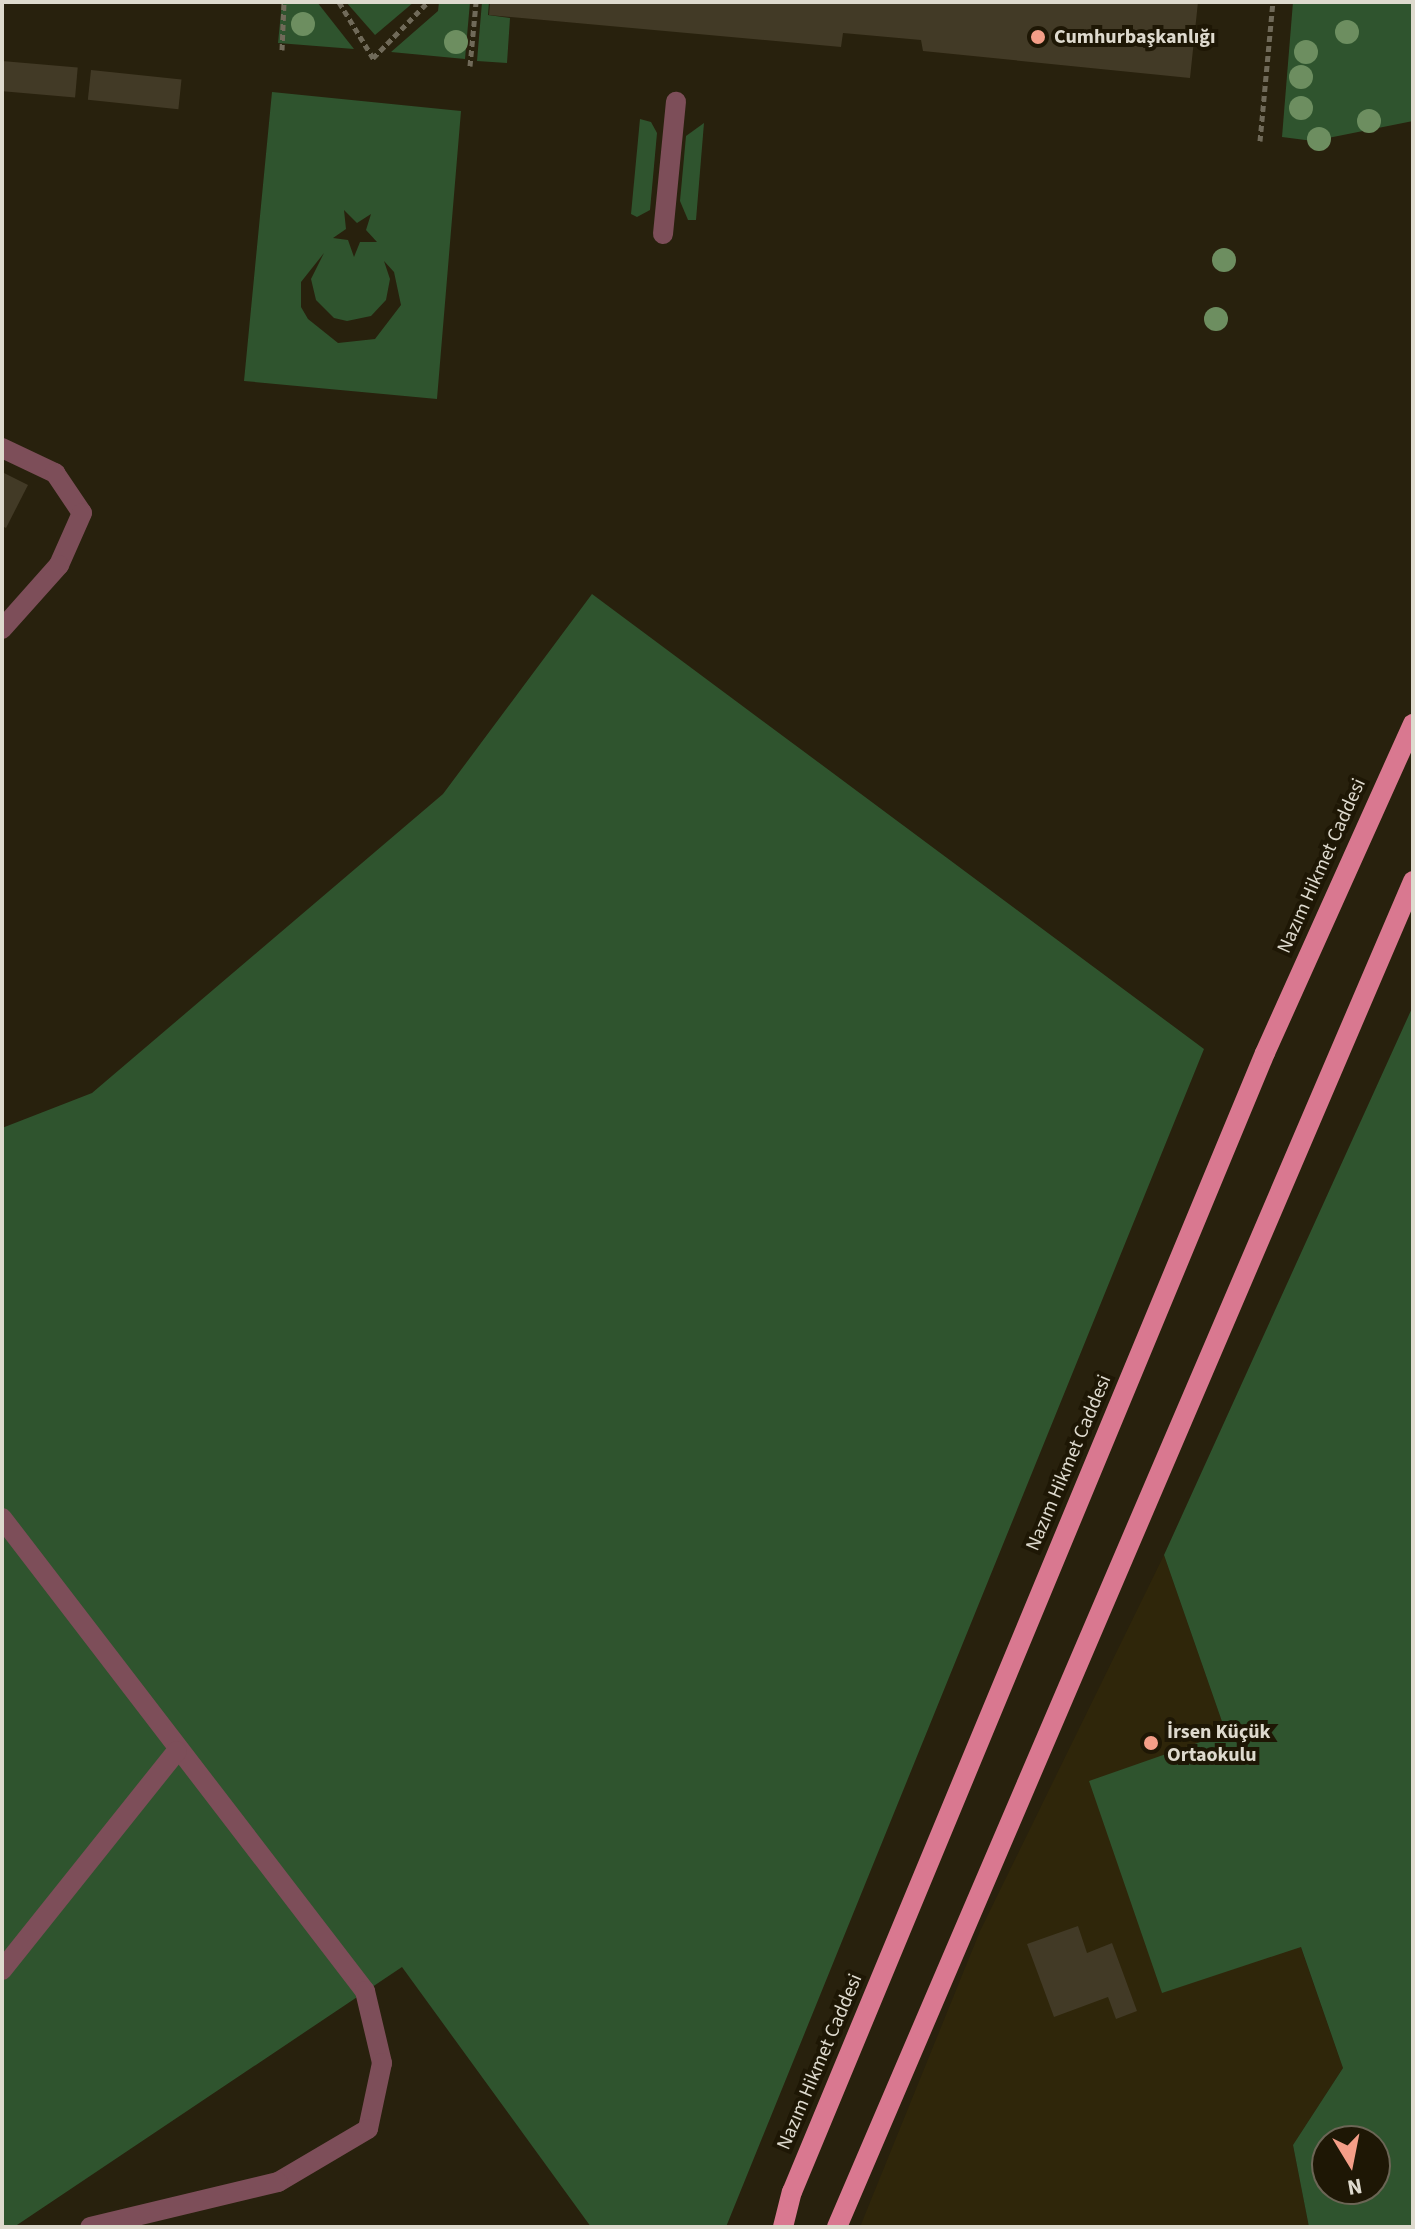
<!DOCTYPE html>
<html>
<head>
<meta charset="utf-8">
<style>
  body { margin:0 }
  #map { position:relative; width:1415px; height:2229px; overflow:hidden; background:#28210d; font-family:"Source Sans 3",sans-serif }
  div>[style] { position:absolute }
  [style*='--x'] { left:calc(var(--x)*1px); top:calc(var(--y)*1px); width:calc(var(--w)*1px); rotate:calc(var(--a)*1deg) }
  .built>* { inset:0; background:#2f260a }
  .green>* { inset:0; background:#2f542e }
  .building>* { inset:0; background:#423a26; transform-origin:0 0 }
  .path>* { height:5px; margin-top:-2.5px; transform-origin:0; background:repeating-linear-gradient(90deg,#706a59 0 6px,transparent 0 10px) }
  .lane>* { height:20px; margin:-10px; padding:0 10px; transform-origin:10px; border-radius:10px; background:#7d4e59 }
  .primary>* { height:20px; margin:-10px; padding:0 10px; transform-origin:10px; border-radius:10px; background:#d97890 }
  .trees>* { width:24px; height:24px; margin:-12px; border-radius:50%; background:#6d8e60 }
  .dots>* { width:22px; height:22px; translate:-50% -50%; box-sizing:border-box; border:4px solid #1e1705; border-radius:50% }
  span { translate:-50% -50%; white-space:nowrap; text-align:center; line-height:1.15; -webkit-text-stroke:8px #1e1705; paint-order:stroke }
  .poi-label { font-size:20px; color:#dedace; font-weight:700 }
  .left { translate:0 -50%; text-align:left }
  .street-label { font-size:20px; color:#dedace }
  .frame { position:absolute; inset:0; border:4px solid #dedace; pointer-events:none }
  .north { position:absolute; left:1311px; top:2125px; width:80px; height:80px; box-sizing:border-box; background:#1e1705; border:2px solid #6b6555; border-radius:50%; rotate:170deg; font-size:22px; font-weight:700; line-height:32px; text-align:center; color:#dedace }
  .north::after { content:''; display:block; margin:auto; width:28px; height:36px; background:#f49e88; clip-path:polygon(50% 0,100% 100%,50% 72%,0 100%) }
</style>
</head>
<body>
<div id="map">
  <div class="built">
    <div style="clip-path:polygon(1164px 1555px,1343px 2068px,1293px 2145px,1309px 2227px,860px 2227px,980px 1931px)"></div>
  </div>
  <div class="green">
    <div style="clip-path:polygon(282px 2px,317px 2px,354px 49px,278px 43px)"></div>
    <div style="clip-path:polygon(346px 2px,414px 2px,375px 35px)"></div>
    <div style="clip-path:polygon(439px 2px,470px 2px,465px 59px,391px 52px,438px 11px)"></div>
    <div style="clip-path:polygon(482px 2px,489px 2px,488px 15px,510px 18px,507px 63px,477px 61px)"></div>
    <div style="clip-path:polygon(1293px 2px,1413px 2px,1413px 121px,1313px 141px,1282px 137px)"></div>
    <div style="clip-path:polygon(evenodd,272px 92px,461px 111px,437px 399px,244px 381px,272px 92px,344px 210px,357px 223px,371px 214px,366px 230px,377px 242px,360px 242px,354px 257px,348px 240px,333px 238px,346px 229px,344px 210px,272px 92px,324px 253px,311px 279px,316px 300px,334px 318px,347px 321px,371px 316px,386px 300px,390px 279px,384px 261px,394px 272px,401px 305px,375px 339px,338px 343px,308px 319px,301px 307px,301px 282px,324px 253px)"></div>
    <div style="clip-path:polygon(640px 119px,651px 122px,657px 133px,650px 210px,637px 217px,631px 214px)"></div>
    <div style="clip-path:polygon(704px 123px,696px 220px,688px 220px,680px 201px,686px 136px)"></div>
    <div style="clip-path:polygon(592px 594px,1204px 1049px,726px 2227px,591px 2227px,402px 1967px,14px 2227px,2px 2227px,2px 1128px,92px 1093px,443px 794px)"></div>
    <div style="clip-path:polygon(evenodd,1413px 1006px,1413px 2227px,1309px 2227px,1293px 2145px,1343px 2068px,1301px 1947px,1162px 1993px,1089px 1781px,1226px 1733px,1164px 1555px,1413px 1006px,1327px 2141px,1375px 2141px,1375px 2189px,1327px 2189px,1327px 2141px)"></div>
  </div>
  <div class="building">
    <div style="clip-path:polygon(490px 2px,1198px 2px,1190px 78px,923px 51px,921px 40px,843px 33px,841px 47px,489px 15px)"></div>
    <div style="left:2px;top:61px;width:76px;height:30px;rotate:5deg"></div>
    <div style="left:91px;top:70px;width:91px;height:30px;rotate:6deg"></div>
    <div style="clip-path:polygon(2px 472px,28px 485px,6px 528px,2px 526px)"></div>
    <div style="clip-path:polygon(1078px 1926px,1087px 1953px,1112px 1943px,1137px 2011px,1116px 2019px,1108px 1997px,1054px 2017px,1027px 1944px)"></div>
  </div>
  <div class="path">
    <div style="--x:339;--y:2;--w:66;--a:58.7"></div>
    <div style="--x:373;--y:58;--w:78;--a:-45.5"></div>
    <div style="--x:282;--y:50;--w:48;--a:-87.6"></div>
    <div style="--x:470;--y:66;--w:64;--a:-84.6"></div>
    <div style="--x:1260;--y:141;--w:140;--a:-84.7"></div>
  </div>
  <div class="lane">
    <div style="--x:663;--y:234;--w:133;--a:-84.4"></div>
    <div style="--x:2;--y:448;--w:59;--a:25.3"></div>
    <div style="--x:55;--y:473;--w:48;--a:56"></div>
    <div style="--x:82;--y:513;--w:57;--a:113.9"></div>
    <div style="--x:59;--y:565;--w:86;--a:131.7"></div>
    <div style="--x:2;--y:1518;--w:596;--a:52.5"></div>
    <div style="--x:365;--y:1991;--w:74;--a:76.7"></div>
    <div style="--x:382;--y:2063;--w:67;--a:102"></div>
    <div style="--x:368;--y:2129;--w:104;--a:149.5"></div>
    <div style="--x:278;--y:2182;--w:193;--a:166.5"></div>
    <div style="--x:2;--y:1970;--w:280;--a:-51.4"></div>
  </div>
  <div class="primary">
    <div style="--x:783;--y:2227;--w:36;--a:-76"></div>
    <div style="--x:792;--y:2192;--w:1233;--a:-67.45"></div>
    <div style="--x:1265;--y:1053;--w:361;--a:-65.8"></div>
    <div style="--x:837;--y:2227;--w:1464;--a:-66.83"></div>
  </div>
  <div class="trees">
    <div style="left:303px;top:24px"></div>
    <div style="left:1347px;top:32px"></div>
    <div style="left:456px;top:42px"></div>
    <div style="left:1306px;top:52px"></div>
    <div style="left:1301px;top:77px"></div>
    <div style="left:1301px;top:108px"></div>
    <div style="left:1369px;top:121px"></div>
    <div style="left:1319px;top:139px"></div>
    <div style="left:1224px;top:260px"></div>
    <div style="left:1216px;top:319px"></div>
  </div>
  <div class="dots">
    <div style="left:1038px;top:37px;background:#f49e88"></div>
    <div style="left:1151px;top:1743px;background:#f49e88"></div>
  </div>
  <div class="poi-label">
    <span class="left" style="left:1054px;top:37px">Cumhurbaşkanlığı</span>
    <span class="left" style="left:1167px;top:1744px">İrsen Küçük<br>Ortaokulu</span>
  </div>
  <div class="street-label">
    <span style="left:1322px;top:866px;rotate:-66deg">Nazım Hikmet Caddesi</span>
    <span style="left:1069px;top:1463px;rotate:-67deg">Nazım Hikmet Caddesi</span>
    <span style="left:820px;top:2062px;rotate:-67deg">Nazım Hikmet Caddesi</span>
  </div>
  <div class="frame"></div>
  <div class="north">N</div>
</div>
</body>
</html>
